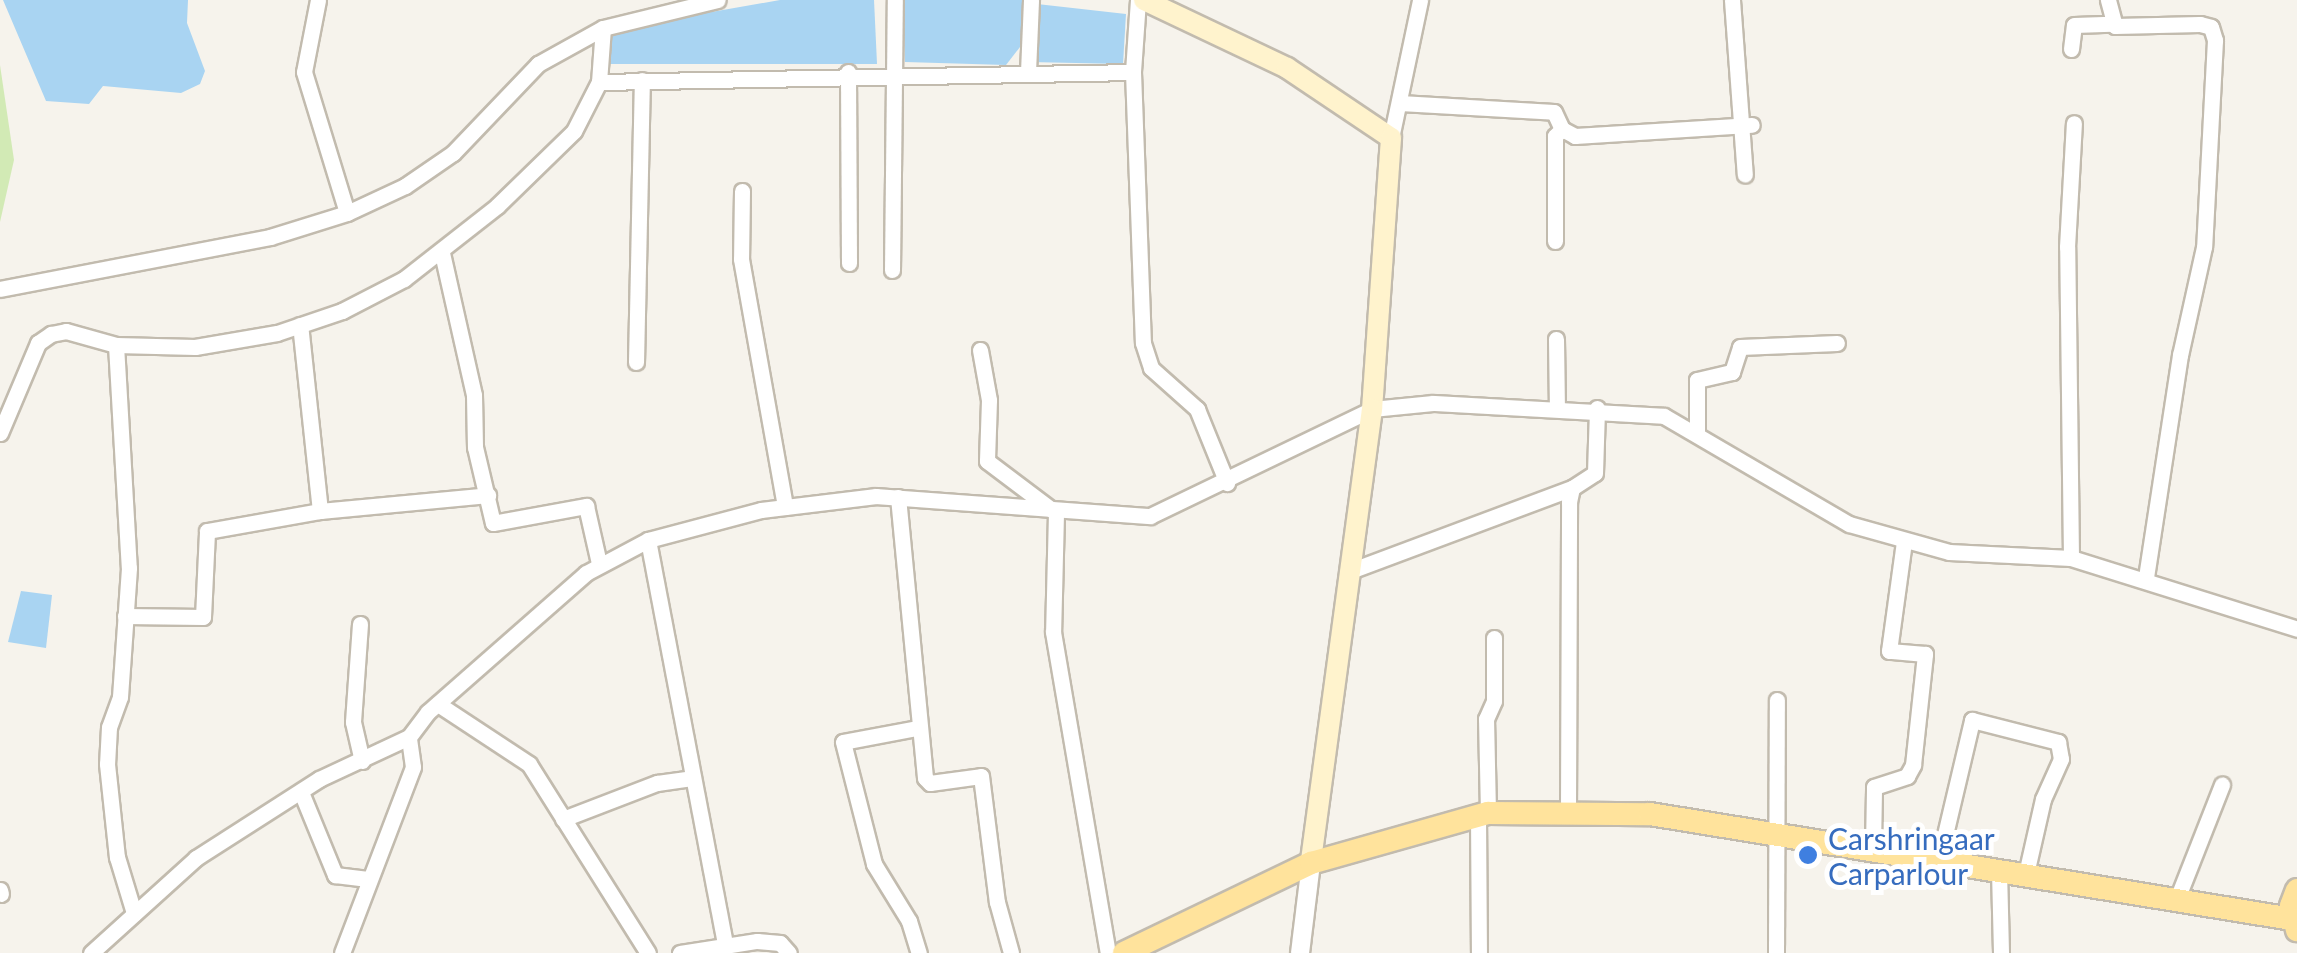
<!DOCTYPE html>
<html>
<head>
<meta charset="utf-8">
<style>
  body { margin:0 }
  #map { position:relative; width:2297px; height:953px; overflow:hidden; background:#f6f3ec; font-family:Lato,sans-serif }
  div>[style] { position:absolute }
  [style*='--x'] { left:calc(var(--x)*1px); top:calc(var(--y)*1px); width:calc(var(--w)*1px); rotate:calc(var(--a)*1deg) }
  .green>* { inset:0; background:#d2eab5 }
  .water>* { inset:0; background:#a9d4f2 }
  .roads { filter:drop-shadow(2px 0 #c2bbae) drop-shadow(-2px 0 #c2bbae) drop-shadow(0 2px #c2bbae) drop-shadow(0 -2px #c2bbae) }
  .minor>* { height:15px; margin:-7.5px; padding:0 7.5px; transform-origin:7.5px; border-radius:7.5px; background:#fff }
  .tertiary>* { height:18px; margin:-9px; padding:0 9px; transform-origin:9px; border-radius:9px; background:#fff }
  .secondary>* { height:20px; margin:-10px; padding:0 10px; transform-origin:10px; border-radius:10px; background:#fff3cd }
  .primary>* { height:22px; margin:-11px; padding:0 11px; transform-origin:11px; border-radius:11px; background:#ffe39c }
  .dots>* { width:28px; height:28px; translate:-50% -50%; box-sizing:border-box; border:5px solid #fff; border-radius:50% }
  span { translate:-50% -50%; white-space:nowrap; text-align:center; line-height:1.15; -webkit-text-stroke:10px #fff; paint-order:stroke }
  .shop-label { font-size:30px; color:#366cbe }
  .left { translate:0 -50%; text-align:left }
</style>
</head>
<body>
<div id="map">
  <div class="green">
    <div style="clip-path:polygon(0 65px,14px 160px,0 222px)"></div>
  </div>
  <div class="water">
    <div style="clip-path:polygon(3px 0,188px 0,187px 23px,205px 71px,200px 84px,181px 93px,103px 86px,89px 104px,46px 101px)"></div>
    <div style="clip-path:polygon(780px 0,874px 0,877px 64px,610px 64px,604px 45px,614px 35px,649px 23px)"></div>
    <div style="clip-path:polygon(903px 0,1025px 0,1020px 47px,1006px 65px,905px 62px)"></div>
    <div style="clip-path:polygon(1037px 4px,1126px 14px,1123px 64px,1029px 62px)"></div>
    <div style="clip-path:polygon(21px 591px,52px 595px,46px 648px,8px 642px)"></div>
  </div>
  <div class="roads">
    <div class="minor">
      <div style="--x:318;--y:0;--w:73;--a:101"></div>
      <div style="--x:304;--y:72;--w:147;--a:73"></div>
      <div style="--x:1138;--y:0;--w:72;--a:94"></div>
      <div style="--x:1133;--y:72;--w:271;--a:87.9"></div>
      <div style="--x:1143;--y:343;--w:26;--a:72"></div>
      <div style="--x:1151;--y:368;--w:62;--a:41.7"></div>
      <div style="--x:1197;--y:409;--w:80;--a:67.9"></div>
      <div style="--x:1732;--y:0;--w:175;--a:85.8"></div>
      <div style="--x:2108;--y:0;--w:27;--a:75"></div>
      <div style="--x:2115;--y:26;--w:85;--a:-1.3"></div>
      <div style="--x:2200;--y:24;--w:11;--a:15"></div>
      <div style="--x:2211;--y:27;--w:14;--a:73"></div>
      <div style="--x:2215;--y:40;--w:207;--a:93"></div>
      <div style="--x:2204;--y:247;--w:111;--a:102.5"></div>
      <div style="--x:2180;--y:355;--w:226;--a:98.7"></div>
      <div style="--x:2071;--y:49;--w:24;--a:-83"></div>
      <div style="--x:2074;--y:25;--w:37;--a:-2"></div>
      <div style="--x:848;--y:72;--w:191;--a:89.7"></div>
      <div style="--x:1028;--y:72;--w:72;--a:-87.6"></div>
      <div style="--x:599;--y:82;--w:534;--a:-1.07"></div>
      <div style="--x:1400;--y:103;--w:154;--a:3.3"></div>
      <div style="--x:1554;--y:112;--w:19;--a:65"></div>
      <div style="--x:1562;--y:129;--w:15;--a:28"></div>
      <div style="--x:1575;--y:136;--w:177;--a:-3.6"></div>
      <div style="--x:1391;--y:138;--w:141;--a:-78.1"></div>
      <div style="--x:742;--y:191;--w:68;--a:90.8"></div>
      <div style="--x:741;--y:259;--w:252;--a:79.9"></div>
      <div style="--x:1555;--y:241;--w:105;--a:-90"></div>
      <div style="--x:1555;--y:136;--w:10;--a:-45"></div>
      <div style="--x:442;--y:253;--w:146;--a:77.3"></div>
      <div style="--x:474;--y:395;--w:52;--a:88.9"></div>
      <div style="--x:475;--y:447;--w:78;--a:76.7"></div>
      <div style="--x:493;--y:523;--w:95;--a:-10.4"></div>
      <div style="--x:586;--y:506;--w:58;--a:77.2"></div>
      <div style="--x:892;--y:270;--w:270;--a:-89.4"></div>
      <div style="--x:0;--y:289;--w:275;--a:-10.9"></div>
      <div style="--x:270;--y:237;--w:81;--a:-17.3"></div>
      <div style="--x:347;--y:213;--w:64;--a:-25"></div>
      <div style="--x:405;--y:186;--w:58;--a:-34.5"></div>
      <div style="--x:453;--y:153;--w:123;--a:-46.3"></div>
      <div style="--x:538;--y:64;--w:74;--a:-29"></div>
      <div style="--x:603;--y:28;--w:118;--a:-13.7"></div>
      <div style="--x:1556;--y:339;--w:68;--a:89.2"></div>
      <div style="--x:116;--y:345;--w:79;--a:1.5"></div>
      <div style="--x:195;--y:347;--w:83;--a:-9.7"></div>
      <div style="--x:277;--y:333;--w:69;--a:-18.7"></div>
      <div style="--x:342;--y:311;--w:70;--a:-27.3"></div>
      <div style="--x:404;--y:279;--w:118;--a:-38.1"></div>
      <div style="--x:497;--y:206;--w:107;--a:-44.2"></div>
      <div style="--x:574;--y:131;--w:55;--a:-63"></div>
      <div style="--x:599;--y:82;--w:54;--a:-85.8"></div>
      <div style="--x:980;--y:350;--w:51;--a:79.8"></div>
      <div style="--x:989;--y:400;--w:61;--a:91.9"></div>
      <div style="--x:987;--y:461;--w:86;--a:37"></div>
      <div style="--x:1056;--y:513;--w:119;--a:91.4"></div>
      <div style="--x:1053;--y:632;--w:326;--a:80.3"></div>
      <div style="--x:636;--y:362;--w:282;--a:-88.8"></div>
      <div style="--x:1697;--y:431;--w:51;--a:-90"></div>
      <div style="--x:1697;--y:380;--w:36;--a:-13"></div>
      <div style="--x:1732;--y:372;--w:26;--a:-72"></div>
      <div style="--x:1740;--y:347;--w:97;--a:-2.4"></div>
      <div style="--x:0;--y:433;--w:98;--a:-67.1"></div>
      <div style="--x:38;--y:343;--w:16;--a:-35"></div>
      <div style="--x:51;--y:334;--w:15;--a:-11"></div>
      <div style="--x:66;--y:331;--w:52;--a:15.6"></div>
      <div style="--x:116;--y:345;--w:223;--a:86.7"></div>
      <div style="--x:129;--y:568;--w:129;--a:94"></div>
      <div style="--x:120;--y:697;--w:32;--a:110"></div>
      <div style="--x:109;--y:727;--w:37;--a:93"></div>
      <div style="--x:107;--y:764;--w:94;--a:83.9"></div>
      <div style="--x:117;--y:857;--w:59;--a:73.1"></div>
      <div style="--x:898;--y:497;--w:282;--a:84.5"></div>
      <div style="--x:925;--y:778;--w:7;--a:45"></div>
      <div style="--x:930;--y:783;--w:51;--a:-7.8"></div>
      <div style="--x:981;--y:776;--w:127;--a:82.8"></div>
      <div style="--x:997;--y:902;--w:53;--a:74.6"></div>
      <div style="--x:320;--y:511;--w:169;--a:-5.4"></div>
      <div style="--x:648;--y:540;--w:410;--a:79.2"></div>
      <div style="--x:2071;--y:558;--w:311;--a:-90.7"></div>
      <div style="--x:2067;--y:247;--w:124;--a:-86.8"></div>
      <div style="--x:1350;--y:571;--w:237;--a:-20.5"></div>
      <div style="--x:125;--y:616;--w:78;--a:0.7"></div>
      <div style="--x:203;--y:617;--w:86;--a:-87.3"></div>
      <div style="--x:207;--y:531;--w:115;--a:-10"></div>
      <div style="--x:320;--y:511;--w:187;--a:-96.1"></div>
      <div style="--x:360;--y:624;--w:98;--a:94.1"></div>
      <div style="--x:353;--y:722;--w:40;--a:77"></div>
      <div style="--x:438;--y:704;--w:109;--a:33.4"></div>
      <div style="--x:529;--y:764;--w:223;--a:57.8"></div>
      <div style="--x:917;--y:728;--w:75;--a:169.3"></div>
      <div style="--x:843;--y:742;--w:126;--a:75.7"></div>
      <div style="--x:874;--y:864;--w:67;--a:58.4"></div>
      <div style="--x:909;--y:921;--w:34;--a:73"></div>
      <div style="--x:301;--y:792;--w:90;--a:67.7"></div>
      <div style="--x:335;--y:875;--w:31;--a:7"></div>
      <div style="--x:1488;--y:813;--w:94;--a:-91.2"></div>
      <div style="--x:1486;--y:719;--w:20;--a:-66"></div>
      <div style="--x:1494;--y:701;--w:63;--a:-90"></div>
      <div style="--x:1568;--y:813;--w:311;--a:-89.8"></div>
      <div style="--x:1569;--y:502;--w:14;--a:-78"></div>
      <div style="--x:1572;--y:488;--w:27;--a:-33"></div>
      <div style="--x:1595;--y:473;--w:65;--a:-88.2"></div>
      <div style="--x:1478;--y:815;--w:138;--a:89.6"></div>
      <div style="--x:563;--y:819;--w:101;--a:-21"></div>
      <div style="--x:657;--y:783;--w:35;--a:-8"></div>
      <div style="--x:1873;--y:847;--w:60;--a:-89"></div>
      <div style="--x:1874;--y:787;--w:35;--a:-18"></div>
      <div style="--x:1907;--y:776;--w:13;--a:-61"></div>
      <div style="--x:1913;--y:765;--w:112;--a:-83.8"></div>
      <div style="--x:1925;--y:654;--w:36;--a:-175"></div>
      <div style="--x:1889;--y:651;--w:110;--a:-82.2"></div>
      <div style="--x:1939;--y:860;--w:144;--a:-76.7"></div>
      <div style="--x:1972;--y:720;--w:89;--a:14.3"></div>
      <div style="--x:2058;--y:742;--w:17;--a:80"></div>
      <div style="--x:2061;--y:759;--w:44;--a:114.2"></div>
      <div style="--x:2043;--y:799;--w:77;--a:102.8"></div>
      <div style="--x:1999;--y:870;--w:83;--a:88.6"></div>
      <div style="--x:0;--y:890;--w:4;--a:76"></div>
      <div style="--x:2177;--y:899;--w:123;--a:-68.5"></div>
      <div style="--x:91;--y:953;--w:142;--a:-42.1"></div>
      <div style="--x:196;--y:858;--w:146;--a:-32.7"></div>
      <div style="--x:319;--y:779;--w:99;--a:-25"></div>
      <div style="--x:409;--y:737;--w:31;--a:-53"></div>
      <div style="--x:428;--y:712;--w:210;--a:-41.3"></div>
      <div style="--x:586;--y:573;--w:70;--a:-28"></div>
      <div style="--x:648;--y:540;--w:117;--a:-14.9"></div>
      <div style="--x:761;--y:510;--w:116;--a:-6.9"></div>
      <div style="--x:876;--y:496;--w:275;--a:4.2"></div>
      <div style="--x:1150;--y:516;--w:246;--a:-25.7"></div>
      <div style="--x:1372;--y:409;--w:61;--a:-5.6"></div>
      <div style="--x:1433;--y:403;--w:231;--a:3.2"></div>
      <div style="--x:1664;--y:416;--w:214;--a:30.3"></div>
      <div style="--x:1849;--y:524;--w:104;--a:15.6"></div>
      <div style="--x:1949;--y:552;--w:122;--a:2.8"></div>
      <div style="--x:2071;--y:558;--w:237;--a:17.4"></div>
      <div style="--x:342;--y:953;--w:199;--a:-69.1"></div>
      <div style="--x:413;--y:767;--w:30;--a:-98"></div>
      <div style="--x:680;--y:953;--w:78;--a:-8.9"></div>
      <div style="--x:757;--y:941;--w:23;--a:5"></div>
      <div style="--x:780;--y:943;--w:13;--a:48"></div>
      <div style="--x:1776;--y:953;--w:253;--a:-89.8"></div>
    </div>
    <div class="tertiary">
      <div style="--x:1300;--y:953;--w:91;--a:-83"></div>
    </div>
    <div class="secondary">
      <div style="--x:1144;--y:0;--w:158;--a:25.4"></div>
      <div style="--x:1287;--y:68;--w:125;--a:33.9"></div>
      <div style="--x:1391;--y:138;--w:272;--a:94"></div>
      <div style="--x:1372;--y:409;--w:458;--a:97.7"></div>
    </div>
    <div class="primary">
      <div style="--x:2297;--y:890;--w:17;--a:111"></div>
      <div style="--x:2291;--y:906;--w:25;--a:76"></div>
      <div style="--x:1124;--y:953;--w:208;--a:-25.7"></div>
      <div style="--x:1311;--y:863;--w:184;--a:-15.8"></div>
      <div style="--x:1488;--y:813;--w:162;--a:0.4"></div>
      <div style="--x:1650;--y:814;--w:651;--a:9.29"></div>
    </div>
  </div>
  <div class="dots">
    <div style="left:1808px;top:855px;background:#3f7fe0"></div>
  </div>
  <div class="shop-label">
    <span class="left" style="left:1828px;top:855px">Carshringaar<br>Carparlour</span>
  </div>
</div>
</body>
</html>
